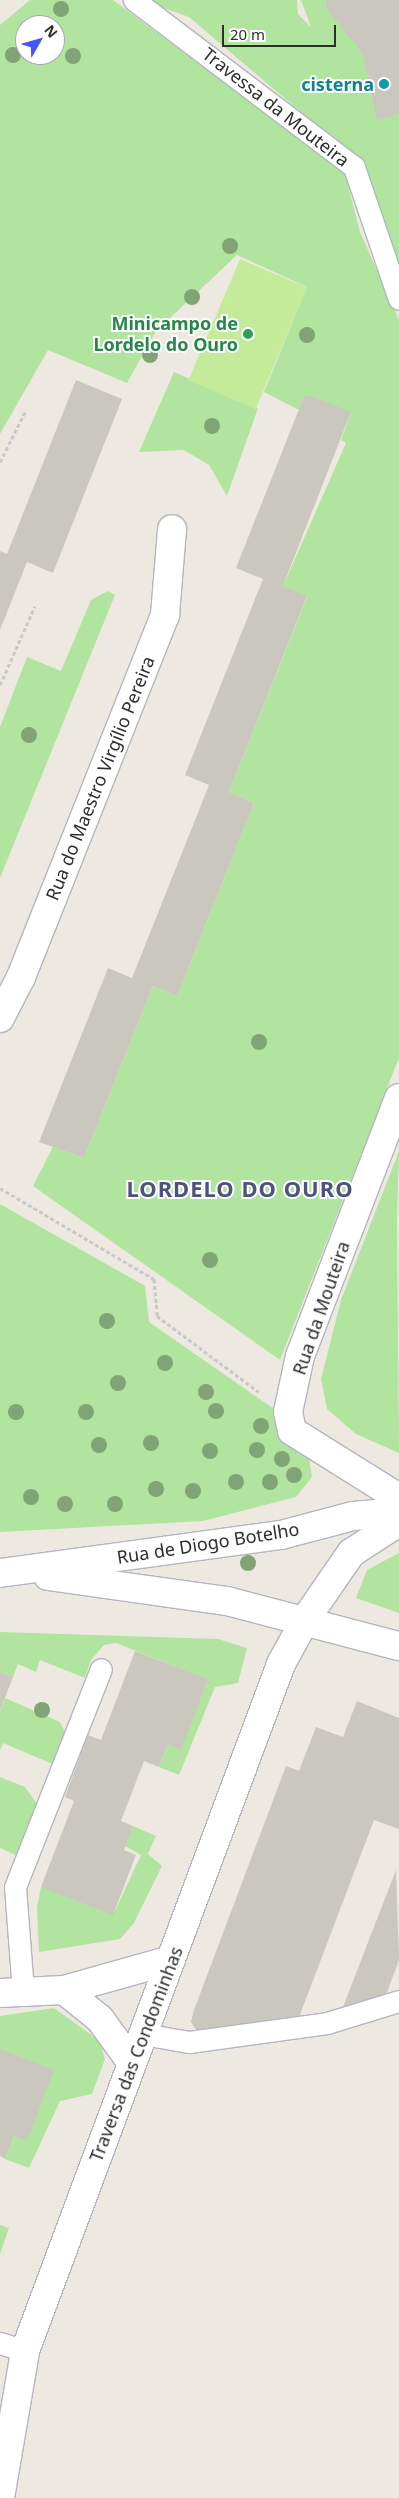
<!DOCTYPE html>
<html>
<head>
<meta charset="utf-8">
<style>
  body { margin:0 }
  #map { position:relative; width:399px; height:2498px; overflow:hidden; background:#eee9e0; font-family:"Noto Sans",sans-serif }
  div>[style] { position:absolute }
  [style*='--x'] { left:calc(var(--x)*1px); top:calc(var(--y)*1px); width:calc(var(--w)*1px); rotate:calc(var(--a)*1deg) }
  .green>* { inset:0; background:#b1e49e }
  .pitch>* { inset:0; background:#c3eb9a; transform-origin:0 0 }
  .building>* { inset:0; background:#cac7be }
  .path>* { height:3px; margin-top:-1.5px; transform-origin:0; background:repeating-linear-gradient(90deg,#c8c8c8 0 4px,transparent 0 6.5px) }
  .roads { filter:drop-shadow(1px 0 #b3b5c0) drop-shadow(-1px 0 #b3b5c0) drop-shadow(0 1px #b3b5c0) drop-shadow(0 -1px #b3b5c0) }
  .lane>* { height:21px; margin:-10.5px; padding:0 10.5px; transform-origin:10.5px; border-radius:10.5px; background:#fff }
  .street>* { height:28px; margin:-14px; padding:0 14px; transform-origin:14px; border-radius:14px; background:#fff }
  .secondary>* { height:28px; margin:-14px; padding:0 14px; transform-origin:14px; border-radius:14px; background:#fff }
  .trees>* { width:16px; height:16px; margin:-8px; border-radius:50%; background:#81a474 }
  .dots>* { width:14px; height:14px; translate:-50% -50%; box-sizing:border-box; border:2px solid #fff; border-radius:50% }
  span { translate:-50% -50%; white-space:nowrap; text-align:center; line-height:1.15; -webkit-text-stroke:4px #fff; paint-order:stroke }
  .culture-label { font-size:18px; color:#0d838f; font-weight:700 }
  .right { translate:-100% -50%; text-align:right }
  .street-label { font-size:18px; color:#2d2d2d }
  .leisure-label { font-size:18px; color:#27864d; font-weight:700 }
  .district-label { font-size:22px; color:#4d537e; font-weight:700; letter-spacing:1px }
  .north { position:absolute; left:15px; top:15px; width:50px; height:50px; box-sizing:border-box; background:#fff; border:1px solid #ababab; border-radius:50%; rotate:52deg; font-size:14px; font-weight:700; line-height:20px; text-align:center; color:#2d2d2d }
  .north::after { content:''; display:block; margin:auto; width:18px; height:22px; background:#4358f8; clip-path:polygon(50% 0,100% 100%,50% 72%,0 100%) }
  .scale { position:absolute; left:222px; top:25px; width:114px; height:22px; box-sizing:border-box; border:2px solid #2d2d2d; border-top:0; padding-left:6px; font-size:15px; line-height:18px; white-space:nowrap; color:#2d2d2d; -webkit-text-stroke:4px #fff; paint-order:stroke }
</style>
</head>
<body>
<div id="map">
  <div class="green">
    <div style="clip-path:polygon(evenodd,30px 0,113px 0,345px 173px,360px 232px,399px 320px,399px 1058px,280px 1360px,33px 1186px,53px 1147px,84px 1158px,153px 986px,177px 996px,254px 803px,229px 792px,307px 597px,283px 586px,346px 443px,341px 440px,351px 413px,305px 394px,299px 410px,264px 392px,307px 287px,237px 255px,156px 331px,127px 383px,48px 350px,0 434px,0 25px,30px 0,25px 25px,55px 25px,55px 55px,25px 55px,25px 25px)"></div>
    <div style="clip-path:polygon(141px 0,297px 0,298px 14px,311px 27px,301px 0,399px 0,399px 295px,356px 159px,189px 17px)"></div>
    <div style="clip-path:polygon(174px 372px,258px 408px,227px 496px,209px 465px,184px 450px,139px 452px)"></div>
    <div style="clip-path:polygon(108px 591px,115px 595px,0 878px,0 727px,27px 657px,61px 671px,91px 600px)"></div>
    <div style="clip-path:polygon(399px 1151px,397px 1220px,399px 1453px,356px 1434px,327px 1409px,321px 1379px,341px 1300px)"></div>
    <div style="clip-path:polygon(0 1204px,145px 1286px,149px 1322px,277px 1411px,308px 1452px,312px 1477px,296px 1497px,203px 1521px,0 1532px)"></div>
    <div style="clip-path:polygon(399px 1553px,399px 1613px,356px 1598px,367px 1570px)"></div>
    <div style="clip-path:polygon(0 1632px,218px 1639px,247px 1648px,238px 1683px,215px 1687px,179px 1775px,159px 1767px,168px 1744px,180px 1749px,207px 1679px,116px 1643px,104px 1645px,91px 1660px,85px 1678px,40px 1660px,36px 1672px,18px 1664px,13px 1677px,0 1672px)"></div>
    <div style="clip-path:polygon(5px 1698px,60px 1722px,67px 1736px,55px 1765px,3px 1743px,0 1750px,0 1711px)"></div>
    <div style="clip-path:polygon(0 1777px,25px 1787px,37px 1804px,18px 1856px,0 1848px)"></div>
    <div style="clip-path:polygon(133px 1826px,156px 1836px,148px 1854px,162px 1866px,134px 1923px,120px 1939px,39px 1952px,37px 1907px,41px 1887px,115px 1911px,141px 1855px,125px 1846px)"></div>
    <div style="clip-path:polygon(54px 2008px,100px 2041px,105px 2059px,92px 2094px,60px 2101px,29px 2168px,5px 2159px,14px 2136px,0 2049px,0 2016px)"></div>
    <div style="clip-path:polygon(0 2225px,9px 2228px,0 2254px)"></div>
  </div>
  <div class="pitch">
    <div style="left:240px;top:259px;width:73px;height:132px;rotate:23deg"></div>
  </div>
  <div class="building">
    <div style="clip-path:polygon(326px 0,399px 0,399px 114px,377px 120px,363px 54px,326px 8px)"></div>
    <div style="clip-path:polygon(76px 380px,122px 399px,53px 573px,27px 562px,0 630px,0 551px,7px 554px)"></div>
    <div style="clip-path:polygon(305px 394px,351px 412px,283px 586px,307px 596px,229px 792px,254px 803px,177px 996px,153px 986px,84px 1158px,39px 1142px,108px 968px,132px 978px,209px 785px,185px 775px,263px 579px,236px 568px)"></div>
    <div style="clip-path:polygon(135px 1651px,208px 1679px,181px 1750px,168px 1744px,159px 1767px,144px 1761px,121px 1821px,133px 1826px,124px 1850px,136px 1855px,113px 1915px,41px 1887px,74px 1801px,65px 1797px,88px 1735px,101px 1740px)"></div>
    <div style="clip-path:polygon(0 1672px,13px 1677px,0 1710px)"></div>
    <div style="clip-path:polygon(357px 1701px,399px 1718px,399px 1829px,374px 1820px,298px 2020px,199px 2034px,191px 2022px,194px 2010px,286px 1766px,299px 1771px,316px 1727px,343px 1737px)"></div>
    <div style="clip-path:polygon(396px 1870px,399px 1960px,386px 1995px,366px 2004px,361px 2002px,357px 2013px,343px 2007px)"></div>
    <div style="clip-path:polygon(0 2049px,54px 2070px,27px 2141px,14px 2136px,5px 2159px,0 2156px)"></div>
  </div>
  <div class="path">
    <div style="--x:0;--y:462;--w:56;--a:-63.4"></div>
    <div style="--x:0;--y:685;--w:86;--a:-66.1"></div>
    <div style="--x:0;--y:1188;--w:179;--a:30.6"></div>
    <div style="--x:154;--y:1279;--w:37;--a:85"></div>
    <div style="--x:157;--y:1316;--w:127;--a:36.7"></div>
  </div>
  <div class="roads">
    <div class="lane">
      <div style="--x:134;--y:0;--w:276;--a:37.2"></div>
      <div style="--x:354;--y:167;--w:139;--a:71.2"></div>
      <div style="--x:23;--y:1991;--w:104;--a:-94.4"></div>
      <div style="--x:15;--y:1887;--w:234;--a:-68.5"></div>
      <div style="--x:143;--y:2034;--w:47;--a:9.9"></div>
      <div style="--x:189;--y:2042;--w:139;--a:-7.8"></div>
      <div style="--x:327;--y:2023;--w:75;--a:-17"></div>
      <div style="--x:0;--y:2343;--w:26;--a:18"></div>
    </div>
    <div class="street">
      <div style="--x:0;--y:1018;--w:46;--a:-62.9"></div>
      <div style="--x:21;--y:977;--w:390;--a:-68.3"></div>
      <div style="--x:165;--y:615;--w:86;--a:-85.3"></div>
      <div style="--x:399;--y:1098;--w:276;--a:111"></div>
      <div style="--x:300;--y:1356;--w:57;--a:102.1"></div>
      <div style="--x:288;--y:1412;--w:19;--a:78"></div>
      <div style="--x:292;--y:1431;--w:126;--a:32.1"></div>
      <div style="--x:64;--y:1990;--w:46;--a:38.9"></div>
      <div style="--x:100;--y:2019;--w:54;--a:54"></div>
      <div style="--x:0;--y:1993;--w:64;--a:-2.7"></div>
      <div style="--x:64;--y:1990;--w:111;--a:-15.7"></div>
      <div style="--x:0;--y:2498;--w:149;--a:-80.3"></div>
      <div style="--x:25;--y:2351;--w:733;--a:-69.56"></div>
      <div style="--x:281;--y:1664;--w:50;--a:-61.4"></div>
    </div>
    <div class="secondary">
      <div style="--x:0;--y:1573;--w:284;--a:-7.7"></div>
      <div style="--x:281;--y:1535;--w:74;--a:-14.8"></div>
      <div style="--x:353;--y:1516;--w:46;--a:-5"></div>
      <div style="--x:48;--y:1576;--w:181;--a:8"></div>
      <div style="--x:227;--y:1601;--w:178;--a:14.7"></div>
      <div style="--x:305;--y:1620;--w:81;--a:-55.5"></div>
      <div style="--x:351;--y:1553;--w:57;--a:-32.9"></div>
    </div>
  </div>
  <div class="trees">
    <div style="left:61px;top:9px"></div>
    <div style="left:13px;top:55px"></div>
    <div style="left:73px;top:56px"></div>
    <div style="left:230px;top:246px"></div>
    <div style="left:192px;top:297px"></div>
    <div style="left:307px;top:335px"></div>
    <div style="left:150px;top:355px"></div>
    <div style="left:212px;top:426px"></div>
    <div style="left:29px;top:735px"></div>
    <div style="left:259px;top:1042px"></div>
    <div style="left:210px;top:1260px"></div>
    <div style="left:107px;top:1321px"></div>
    <div style="left:165px;top:1363px"></div>
    <div style="left:118px;top:1383px"></div>
    <div style="left:206px;top:1392px"></div>
    <div style="left:216px;top:1411px"></div>
    <div style="left:16px;top:1412px"></div>
    <div style="left:86px;top:1412px"></div>
    <div style="left:261px;top:1426px"></div>
    <div style="left:151px;top:1443px"></div>
    <div style="left:99px;top:1445px"></div>
    <div style="left:257px;top:1450px"></div>
    <div style="left:210px;top:1451px"></div>
    <div style="left:282px;top:1459px"></div>
    <div style="left:294px;top:1475px"></div>
    <div style="left:236px;top:1482px"></div>
    <div style="left:270px;top:1482px"></div>
    <div style="left:156px;top:1489px"></div>
    <div style="left:193px;top:1491px"></div>
    <div style="left:31px;top:1497px"></div>
    <div style="left:65px;top:1504px"></div>
    <div style="left:115px;top:1504px"></div>
    <div style="left:248px;top:1563px"></div>
    <div style="left:42px;top:1710px"></div>
  </div>
  <div class="dots">
    <div style="left:384px;top:84px;background:#0f9aa8"></div>
    <div style="left:248px;top:334px;background:#2e9e5b"></div>
  </div>
  <div class="culture-label">
    <span class="right" style="left:374px;top:84px">cisterna</span>
  </div>
  <div class="street-label">
    <span style="left:276px;top:107px;rotate:38deg">Travessa da Mouteira</span>
    <span style="left:100px;top:778px;rotate:-68deg">Rua do Maestro Virgílio Pereira</span>
    <span style="left:321px;top:1308px;rotate:-71deg">Rua da Mouteira</span>
    <span style="left:208px;top:1543px;rotate:-9deg">Rua de Diogo Botelho</span>
    <span style="left:136px;top:2054px;rotate:-69deg">Traversa das Condominhas</span>
  </div>
  <div class="leisure-label">
    <span class="right" style="left:238px;top:334px">Minicampo de<br>Lordelo do Ouro</span>
  </div>
  <div class="district-label">
    <span style="left:240px;top:1189px">LORDELO DO OURO</span>
  </div>
  <div class="north">N</div>
  <div class="scale">20 m</div>
</div>
</body>
</html>
